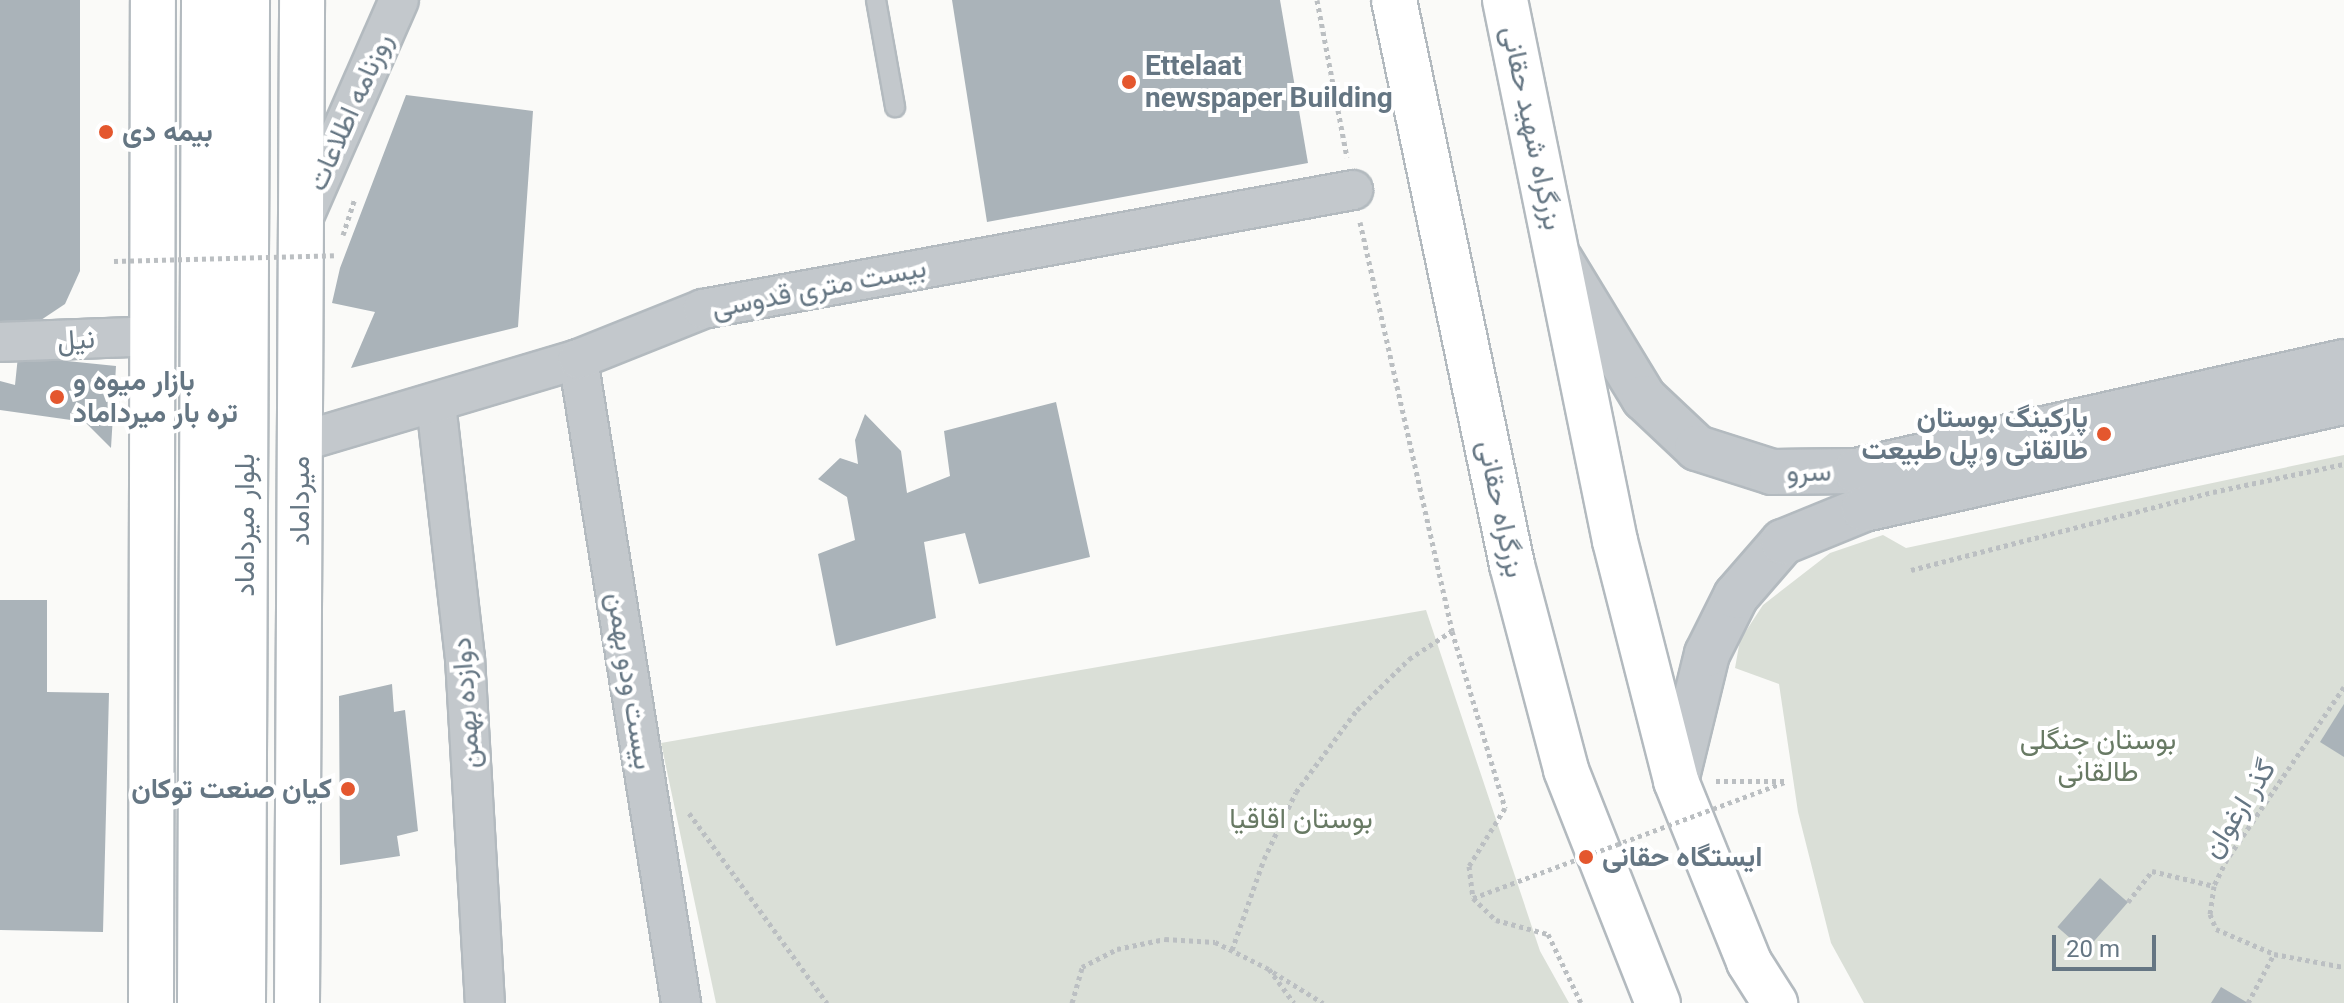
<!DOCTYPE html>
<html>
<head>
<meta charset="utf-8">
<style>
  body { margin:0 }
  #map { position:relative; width:2344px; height:1003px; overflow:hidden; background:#fafaf8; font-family:Roboto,Vazirmatn,sans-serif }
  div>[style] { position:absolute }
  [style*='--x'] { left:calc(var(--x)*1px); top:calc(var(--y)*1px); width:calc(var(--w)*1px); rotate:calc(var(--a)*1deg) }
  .green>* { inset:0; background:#dadfd7 }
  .building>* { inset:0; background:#aab3b9; transform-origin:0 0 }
  .path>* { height:5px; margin-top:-2.5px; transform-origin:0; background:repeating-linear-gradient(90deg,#bbbfc2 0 4px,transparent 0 8px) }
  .roads { filter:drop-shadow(2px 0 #b3babf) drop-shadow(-2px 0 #b3babf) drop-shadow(0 2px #b3babf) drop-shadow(0 -2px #b3babf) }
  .service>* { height:18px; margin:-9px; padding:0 9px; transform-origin:9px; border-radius:9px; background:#c3c8cc }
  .minor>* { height:38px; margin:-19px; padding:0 19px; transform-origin:19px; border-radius:19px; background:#c3c8cc }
  .tertiary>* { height:44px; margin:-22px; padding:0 22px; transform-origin:22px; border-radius:22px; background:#c3c8cc }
  .secondary>* { height:44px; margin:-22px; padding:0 22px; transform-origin:22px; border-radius:22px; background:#fff }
  .trunk>* { height:44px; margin:-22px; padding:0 22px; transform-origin:22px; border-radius:22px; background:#fff }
  .path-bridge>* { height:5px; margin-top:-2.5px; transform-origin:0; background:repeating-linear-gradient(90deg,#bbbfc2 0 4px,transparent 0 8px) }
  .dots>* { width:22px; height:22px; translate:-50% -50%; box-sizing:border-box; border:4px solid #fff; border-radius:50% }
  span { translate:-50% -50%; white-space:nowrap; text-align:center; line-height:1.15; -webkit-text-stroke:8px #fff; paint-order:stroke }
  .poi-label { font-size:28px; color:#657683; font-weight:700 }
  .left { translate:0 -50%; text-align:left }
  .right { translate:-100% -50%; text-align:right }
  .street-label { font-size:28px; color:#657683 }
  .park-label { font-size:28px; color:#687a64 }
  .scale { position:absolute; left:2052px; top:935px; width:104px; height:36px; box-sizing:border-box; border:4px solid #657683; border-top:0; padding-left:10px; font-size:24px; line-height:28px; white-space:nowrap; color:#657683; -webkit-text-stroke:6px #fff; paint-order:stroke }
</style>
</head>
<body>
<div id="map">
  <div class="green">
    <div style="clip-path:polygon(2344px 455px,2344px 1003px,1864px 1003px,1831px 943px,1798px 812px,1779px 684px,1735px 668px,1740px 640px,1763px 605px,1830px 553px,1883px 535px,1906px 548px)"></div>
    <div style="clip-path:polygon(1426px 610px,1540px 951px,1569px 1003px,716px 1003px,661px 743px)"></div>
  </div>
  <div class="building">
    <div style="clip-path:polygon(0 0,80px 0,80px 271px,65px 304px,29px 328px,0 326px)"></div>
    <div style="clip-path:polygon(952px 0,1280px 0,1308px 163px,987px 222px)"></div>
    <div style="clip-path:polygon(406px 95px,533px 111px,518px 327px,351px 368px,375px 312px,332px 303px,340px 268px)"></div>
    <div style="clip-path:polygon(18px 356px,116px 366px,111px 448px,85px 422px,0 410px,0 381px,15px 385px)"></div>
    <div style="clip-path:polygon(1056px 402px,1090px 557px,979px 584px,965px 533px,924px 542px,936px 618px,836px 646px,818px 554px,855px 540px,847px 497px,818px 479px,840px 458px,858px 464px,855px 440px,865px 414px,901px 451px,907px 493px,950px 476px,944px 431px)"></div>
    <div style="clip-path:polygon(0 600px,47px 600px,47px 692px,109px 693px,103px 932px,0 930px)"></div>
    <div style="clip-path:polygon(392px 684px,394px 712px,405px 710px,418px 831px,397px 836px,400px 856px,340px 865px,339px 696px)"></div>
    <div style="clip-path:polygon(2344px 704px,2344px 757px,2320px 742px)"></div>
    <div style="left:2100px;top:878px;width:37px;height:65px;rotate:41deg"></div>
    <div style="clip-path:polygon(2221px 987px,2248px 1003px,2211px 1003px)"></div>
  </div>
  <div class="path">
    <div style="--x:1317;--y:0;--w:160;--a:79.2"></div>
    <div style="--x:1360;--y:222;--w:419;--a:77.3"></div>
    <div style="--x:1452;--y:631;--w:185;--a:73.3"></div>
    <div style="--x:1505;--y:808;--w:68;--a:121.8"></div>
    <div style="--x:1469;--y:866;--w:32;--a:83"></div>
    <div style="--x:1473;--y:898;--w:32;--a:44"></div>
    <div style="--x:1496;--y:920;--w:54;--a:15.1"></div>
    <div style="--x:1548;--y:934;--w:76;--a:64.4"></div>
    <div style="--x:343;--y:235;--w:38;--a:-72"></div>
    <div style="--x:1911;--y:570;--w:312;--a:-14.5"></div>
    <div style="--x:2213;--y:492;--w:134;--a:-12.1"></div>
    <div style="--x:2344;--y:687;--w:208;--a:124.2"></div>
    <div style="--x:2227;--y:859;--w:30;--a:116"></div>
    <div style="--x:2214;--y:886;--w:28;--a:98"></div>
    <div style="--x:2210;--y:914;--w:16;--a:68"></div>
    <div style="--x:2216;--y:929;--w:63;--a:23.3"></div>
    <div style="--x:2274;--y:954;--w:71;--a:10.5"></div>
    <div style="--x:1716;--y:781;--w:71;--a:0"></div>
    <div style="--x:689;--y:813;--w:235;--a:54"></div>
    <div style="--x:2128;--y:902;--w:39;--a:-52"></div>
    <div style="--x:2152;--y:871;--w:64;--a:13.6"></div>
    <div style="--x:1232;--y:950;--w:96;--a:-70.6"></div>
    <div style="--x:1264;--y:859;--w:74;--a:-64.5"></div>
    <div style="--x:1296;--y:792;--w:102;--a:-53.4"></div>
    <div style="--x:1357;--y:710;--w:73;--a:-44.4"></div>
    <div style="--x:1409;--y:659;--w:51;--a:-33.1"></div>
    <div style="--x:1273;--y:972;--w:59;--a:31.8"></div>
    <div style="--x:1072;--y:1003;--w:37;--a:-74"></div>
    <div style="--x:1082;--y:967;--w:39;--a:-27"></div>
    <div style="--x:1117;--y:949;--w:49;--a:-11.8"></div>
    <div style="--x:1165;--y:939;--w:50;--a:3.4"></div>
    <div style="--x:1215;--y:942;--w:60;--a:26.6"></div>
    <div style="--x:1269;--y:969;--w:42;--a:53.7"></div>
    <div style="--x:2248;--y:1003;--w:55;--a:-62"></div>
  </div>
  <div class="roads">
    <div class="service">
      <div style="--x:876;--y:0;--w:109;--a:79.9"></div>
    </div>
    <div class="minor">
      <div style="--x:302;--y:221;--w:241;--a:-66.3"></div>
      <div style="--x:0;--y:342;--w:153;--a:-2.2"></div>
      <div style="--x:578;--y:359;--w:652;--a:80.91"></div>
      <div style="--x:436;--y:404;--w:256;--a:83.5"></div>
      <div style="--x:465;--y:658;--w:346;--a:86.7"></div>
      <div style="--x:300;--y:442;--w:290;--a:-16.6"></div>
      <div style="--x:578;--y:359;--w:135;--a:-21.8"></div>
      <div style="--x:703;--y:309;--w:661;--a:-10.37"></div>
    </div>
    <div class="tertiary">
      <div style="--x:1560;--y:260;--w:162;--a:58.7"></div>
      <div style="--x:1644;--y:398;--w:73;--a:43.3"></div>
      <div style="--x:1697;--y:448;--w:79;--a:17.7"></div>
      <div style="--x:1772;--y:472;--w:84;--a:-0.7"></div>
      <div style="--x:1856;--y:471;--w:500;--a:-12.59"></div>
      <div style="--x:1676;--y:781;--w:131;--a:-76.3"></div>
      <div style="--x:1707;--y:654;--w:65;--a:-63.4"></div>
      <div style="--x:1736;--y:596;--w:72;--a:-49"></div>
      <div style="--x:1783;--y:542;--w:87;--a:-22.2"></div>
      <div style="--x:1864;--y:509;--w:492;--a:-12.6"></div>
    </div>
    <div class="secondary">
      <div style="--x:151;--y:1003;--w:1003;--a:-89.89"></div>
      <div style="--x:200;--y:1003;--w:1003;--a:-89.77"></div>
      <div style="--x:243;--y:1003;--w:1003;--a:-89.77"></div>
      <div style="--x:297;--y:1003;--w:1003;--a:-89.71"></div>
    </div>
    <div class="trunk">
      <div style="--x:1394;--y:0;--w:577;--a:78.2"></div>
      <div style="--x:1512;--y:565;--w:212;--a:75.2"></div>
      <div style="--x:1566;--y:770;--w:251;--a:68.5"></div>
      <div style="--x:1505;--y:0;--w:552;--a:78.51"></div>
      <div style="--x:1615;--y:541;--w:248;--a:75.7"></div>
      <div style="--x:1676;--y:781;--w:195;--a:68"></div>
      <div style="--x:1749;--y:962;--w:49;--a:57.6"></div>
    </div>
  </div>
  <div class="path-bridge">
    <div style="--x:114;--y:261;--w:222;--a:-1.5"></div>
    <div style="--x:1473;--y:898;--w:335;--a:-20.4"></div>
  </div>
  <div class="dots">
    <div style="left:1129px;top:82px;background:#e4572e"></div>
    <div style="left:106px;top:132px;background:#e4572e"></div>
    <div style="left:57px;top:397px;background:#e4572e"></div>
    <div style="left:2104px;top:434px;background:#e4572e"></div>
    <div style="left:348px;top:789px;background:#e4572e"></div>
    <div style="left:1586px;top:857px;background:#e4572e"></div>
  </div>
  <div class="poi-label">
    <span class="left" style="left:1145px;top:82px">Ettelaat<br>newspaper Building</span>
    <span class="left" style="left:122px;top:132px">بیمه دی</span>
    <span class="left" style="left:73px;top:397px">بازار میوه و<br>تره بار میرداماد</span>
    <span class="right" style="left:2088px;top:434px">پارکینگ بوستان<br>طالقانی و پل طبیعت</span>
    <span class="right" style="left:332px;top:789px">کیان صنعت توکان</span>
    <span class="left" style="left:1602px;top:857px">ایستگاه حقانی</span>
  </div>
  <div class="street-label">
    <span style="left:350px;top:112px;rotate:-66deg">روزنامه اطلاعات</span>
    <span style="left:1532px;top:128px;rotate:78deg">بزرگراه شهید حقانی</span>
    <span style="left:819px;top:288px;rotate:-11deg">بیست متری قدوسی</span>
    <span style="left:76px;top:340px;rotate:-4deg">نیل</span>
    <span style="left:1809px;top:472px;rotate:-1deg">سرو</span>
    <span style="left:300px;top:501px;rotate:-90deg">میرداماد</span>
    <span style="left:1501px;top:509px;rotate:78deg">بزرگراه حقانی</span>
    <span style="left:245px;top:525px;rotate:-90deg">بلوار میرداماد</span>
    <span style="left:630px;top:681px;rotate:81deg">بیست ودو بهمن</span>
    <span style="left:466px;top:703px;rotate:-94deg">دوازده بهمن</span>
    <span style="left:2239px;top:809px;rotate:-57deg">گذر ارغوان</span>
  </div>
  <div class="park-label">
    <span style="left:2098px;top:756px">بوستان جنگلی<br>طالقانی</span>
    <span style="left:1301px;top:819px">بوستان اقاقیا</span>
  </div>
  <div class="scale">20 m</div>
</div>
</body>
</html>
